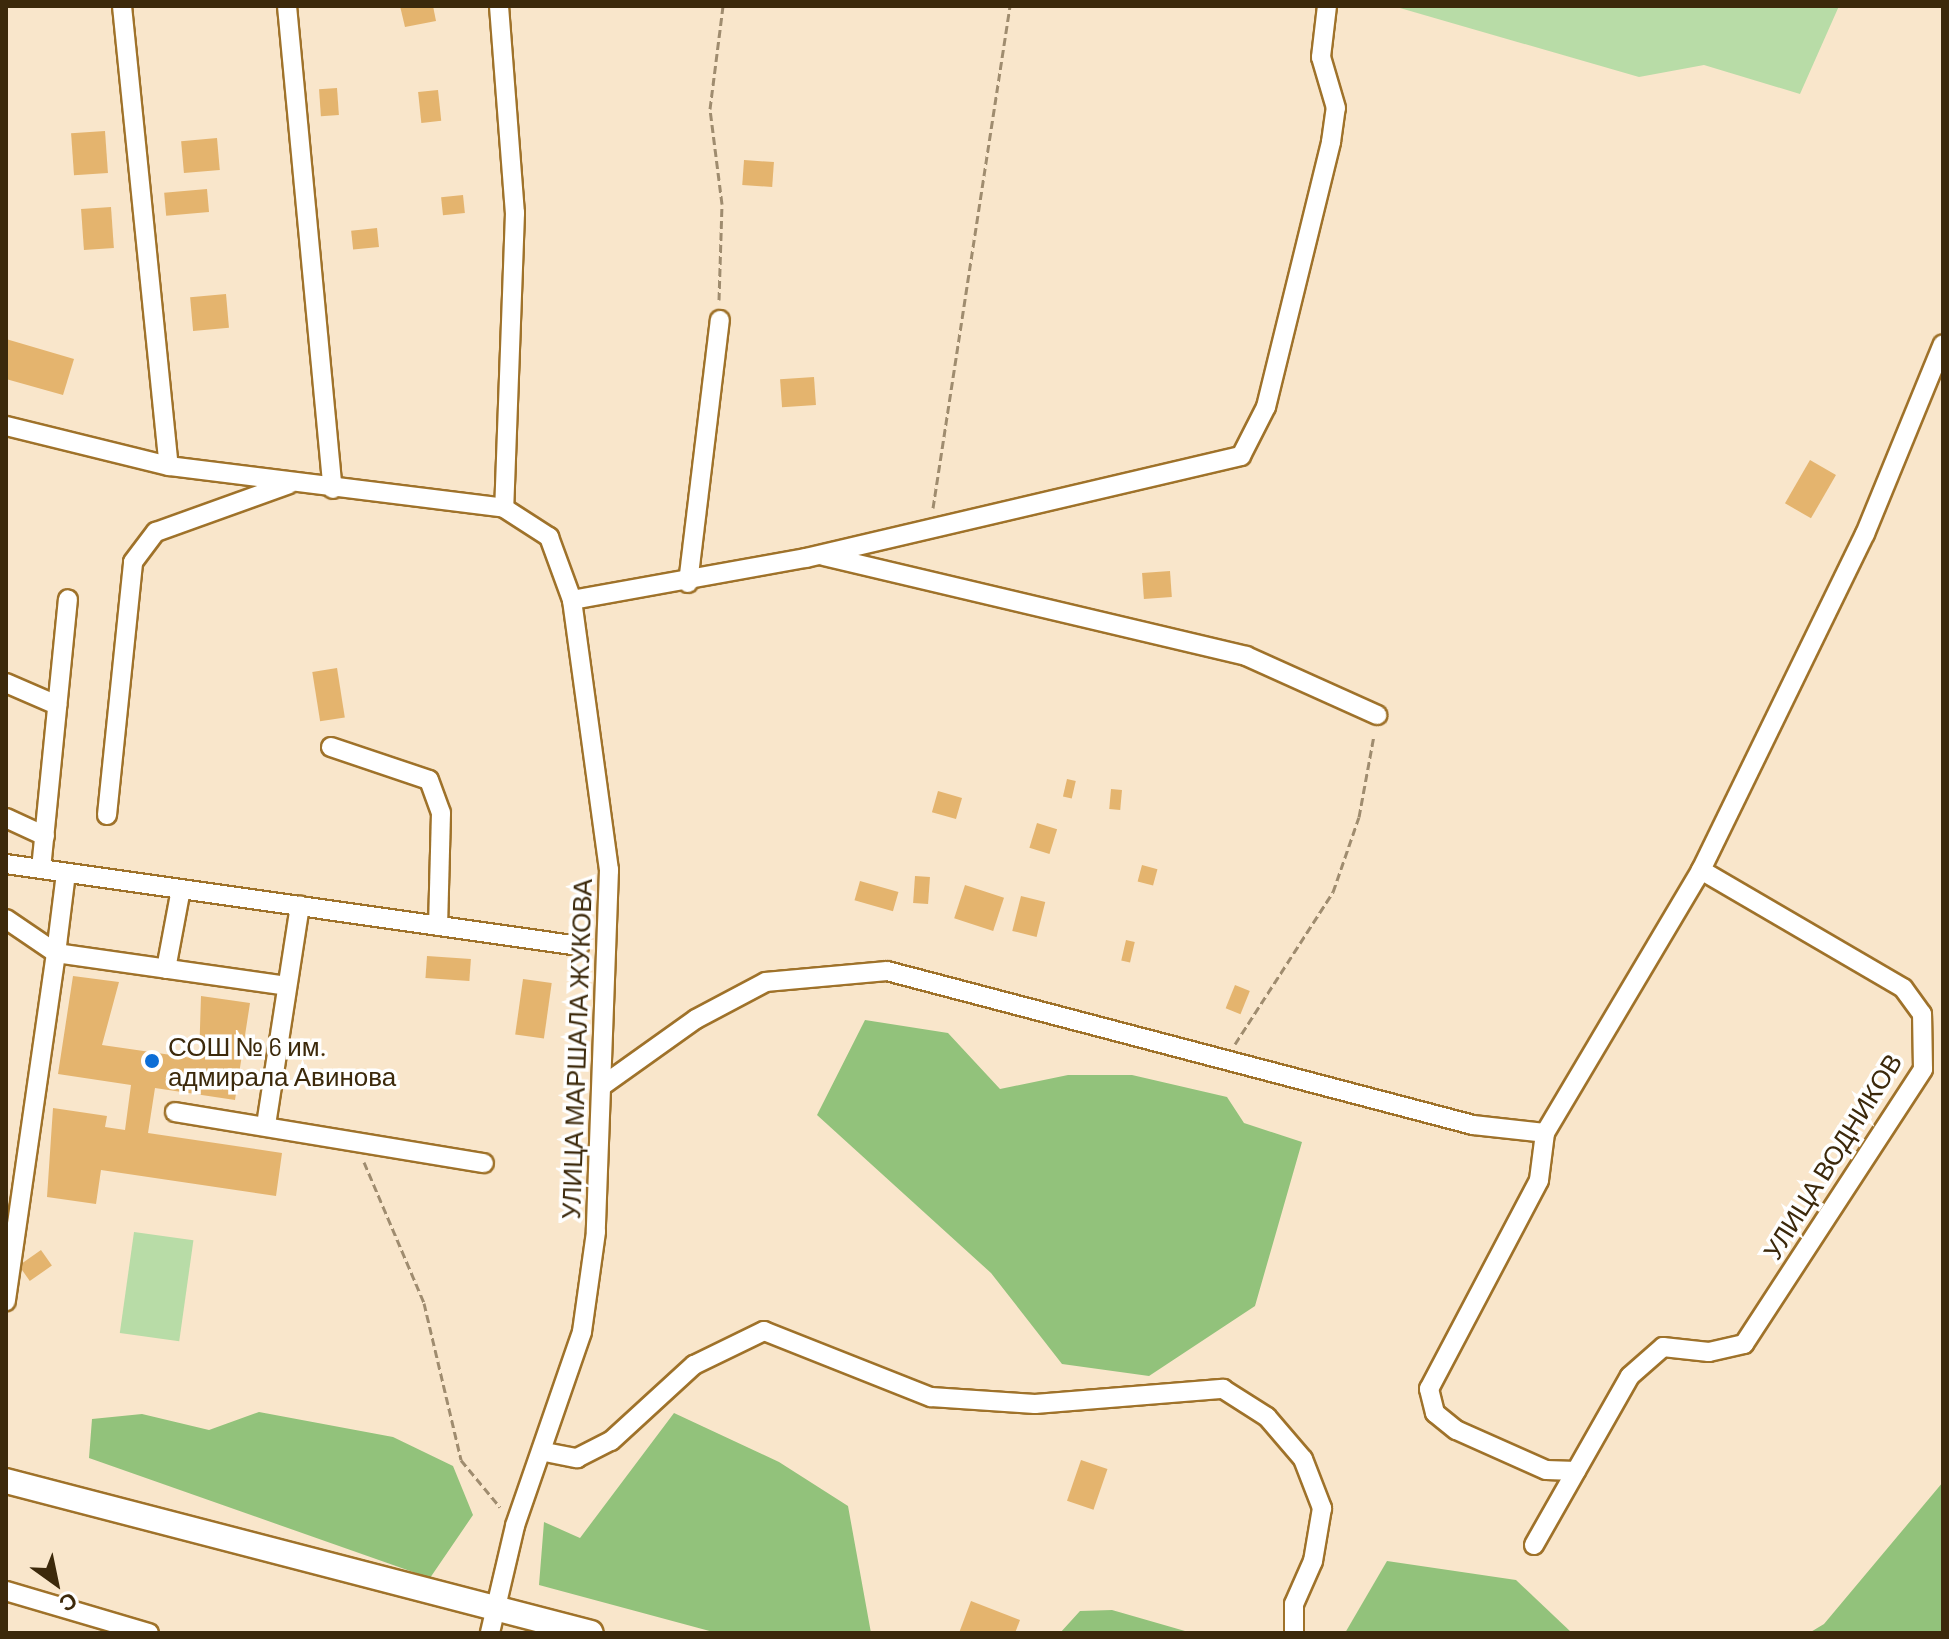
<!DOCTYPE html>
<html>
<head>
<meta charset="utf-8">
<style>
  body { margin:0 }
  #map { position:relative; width:1949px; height:1639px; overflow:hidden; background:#f9e6cb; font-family:Barlow,sans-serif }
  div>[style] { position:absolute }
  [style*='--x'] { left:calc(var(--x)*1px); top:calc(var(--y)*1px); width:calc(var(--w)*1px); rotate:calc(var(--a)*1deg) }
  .green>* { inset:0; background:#b8dca7; transform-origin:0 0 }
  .forest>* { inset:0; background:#92c27b }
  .building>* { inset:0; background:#e4b46e; transform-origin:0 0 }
  .path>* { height:3px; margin-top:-1.5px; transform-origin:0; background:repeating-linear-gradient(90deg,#9f8c6f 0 8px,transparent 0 12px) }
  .roads { filter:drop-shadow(2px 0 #9f722a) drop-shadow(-2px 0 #9f722a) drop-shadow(0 2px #9f722a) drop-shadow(0 -2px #9f722a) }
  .minor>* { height:18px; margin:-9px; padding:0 9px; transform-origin:9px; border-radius:9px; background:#fff }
  .major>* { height:24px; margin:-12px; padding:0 12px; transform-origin:12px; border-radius:12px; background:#fff }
  .dots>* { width:22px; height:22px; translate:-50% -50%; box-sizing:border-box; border:4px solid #fff; border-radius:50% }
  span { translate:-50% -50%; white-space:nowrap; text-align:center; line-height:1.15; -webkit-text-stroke:7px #fff; paint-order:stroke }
  .poi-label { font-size:26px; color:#3c290b }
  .left { translate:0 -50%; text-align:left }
  .street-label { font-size:26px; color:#3c290b }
  .frame { position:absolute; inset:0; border:8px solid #3c290b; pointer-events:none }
  .north { position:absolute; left:16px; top:1543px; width:80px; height:80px; -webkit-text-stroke:6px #fff; paint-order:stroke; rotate:147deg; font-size:22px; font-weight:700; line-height:32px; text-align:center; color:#3c290b }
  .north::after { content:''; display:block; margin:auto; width:28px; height:36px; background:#3c290b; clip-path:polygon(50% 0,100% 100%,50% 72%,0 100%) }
</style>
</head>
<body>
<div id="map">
  <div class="green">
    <div style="clip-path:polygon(1393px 6px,1839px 6px,1800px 94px,1704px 65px,1639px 77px)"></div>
    <div style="left:134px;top:1232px;width:60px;height:102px;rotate:8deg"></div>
  </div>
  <div class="forest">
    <div style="clip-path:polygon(865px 1020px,948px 1033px,1000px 1089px,1068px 1075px,1132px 1075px,1227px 1097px,1244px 1123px,1302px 1142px,1255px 1306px,1149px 1376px,1062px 1364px,991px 1273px,817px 1115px)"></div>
    <div style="clip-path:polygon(259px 1412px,393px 1437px,453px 1466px,473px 1515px,430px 1578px,89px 1458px,92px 1419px,142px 1414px,209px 1430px)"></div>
    <div style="clip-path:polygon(674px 1413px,779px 1462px,848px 1506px,871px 1633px,717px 1633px,539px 1585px,544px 1522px,580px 1538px)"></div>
    <div style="clip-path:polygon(1943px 1482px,1943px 1633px,1809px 1633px,1824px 1624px)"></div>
    <div style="clip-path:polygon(1387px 1561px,1516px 1580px,1572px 1633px,1345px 1633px)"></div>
    <div style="clip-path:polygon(1112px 1610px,1185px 1631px,1197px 1633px,1060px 1633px,1080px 1611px)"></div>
  </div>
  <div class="building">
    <div style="clip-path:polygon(400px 6px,433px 6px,436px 21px,405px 27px)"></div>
    <div style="left:337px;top:88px;width:27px;height:18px;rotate:86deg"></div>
    <div style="left:438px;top:90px;width:31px;height:20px;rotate:84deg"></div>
    <div style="left:105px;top:131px;width:42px;height:34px;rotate:86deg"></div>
    <div style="left:217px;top:138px;width:32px;height:36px;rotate:85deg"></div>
    <div style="left:744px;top:160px;width:30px;height:25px;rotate:4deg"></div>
    <div style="left:207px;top:189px;width:23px;height:43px;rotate:85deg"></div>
    <div style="left:463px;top:195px;width:18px;height:22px;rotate:84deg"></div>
    <div style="left:111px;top:207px;width:41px;height:30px;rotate:86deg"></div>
    <div style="left:377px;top:228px;width:19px;height:26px;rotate:84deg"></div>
    <div style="left:226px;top:294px;width:34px;height:36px;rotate:85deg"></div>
    <div style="clip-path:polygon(6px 339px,74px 359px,63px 395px,6px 379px)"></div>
    <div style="left:814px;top:377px;width:28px;height:34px;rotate:86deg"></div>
    <div style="left:1810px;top:460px;width:30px;height:50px;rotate:30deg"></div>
    <div style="left:1170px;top:571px;width:26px;height:28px;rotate:86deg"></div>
    <div style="left:337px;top:668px;width:50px;height:25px;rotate:81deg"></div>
    <div style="left:1067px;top:779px;width:9px;height:18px;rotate:13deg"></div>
    <div style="left:1111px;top:789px;width:11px;height:20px;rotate:5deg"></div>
    <div style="left:938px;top:791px;width:25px;height:22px;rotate:16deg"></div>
    <div style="left:1037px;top:823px;width:21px;height:26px;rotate:17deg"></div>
    <div style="left:1142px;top:865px;width:16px;height:17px;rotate:15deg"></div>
    <div style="left:915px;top:876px;width:15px;height:27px;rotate:4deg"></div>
    <div style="left:860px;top:881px;width:40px;height:20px;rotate:16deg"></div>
    <div style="left:965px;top:885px;width:41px;height:35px;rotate:18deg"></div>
    <div style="left:1021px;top:896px;width:25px;height:36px;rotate:14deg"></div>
    <div style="left:1126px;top:940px;width:9px;height:21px;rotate:13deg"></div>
    <div style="left:427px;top:956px;width:44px;height:22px;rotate:4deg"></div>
    <div style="clip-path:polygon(73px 976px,119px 982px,102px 1045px,199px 1059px,201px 996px,250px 1003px,235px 1100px,155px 1088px,148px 1133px,282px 1153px,276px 1196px,101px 1170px,96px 1204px,47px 1197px,53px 1108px,107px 1116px,105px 1127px,125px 1130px,131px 1085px,58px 1074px)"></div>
    <div style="left:523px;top:979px;width:29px;height:56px;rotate:8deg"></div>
    <div style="left:1235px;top:985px;width:16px;height:25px;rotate:22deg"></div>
    <div style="left:41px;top:1250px;width:19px;height:27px;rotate:55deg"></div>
    <div style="left:1081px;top:1460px;width:28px;height:43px;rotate:19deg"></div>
    <div style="clip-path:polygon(971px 1601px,1020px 1620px,1015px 1633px,959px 1633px)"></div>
  </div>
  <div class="path">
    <div style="--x:719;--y:300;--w:96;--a:-88.2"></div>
    <div style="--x:722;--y:204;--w:96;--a:-97.2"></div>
    <div style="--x:710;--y:109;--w:104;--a:-82.8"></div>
    <div style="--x:933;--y:508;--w:508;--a:-81.28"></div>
    <div style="--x:1235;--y:1044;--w:181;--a:-57.2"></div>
    <div style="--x:1333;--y:892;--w:79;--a:-70.9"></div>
    <div style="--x:1359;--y:817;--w:83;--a:-79.6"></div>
    <div style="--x:364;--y:1162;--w:153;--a:66.9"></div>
    <div style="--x:424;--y:1303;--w:161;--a:76.7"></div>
    <div style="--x:461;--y:1460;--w:61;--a:50.3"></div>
  </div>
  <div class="roads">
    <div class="minor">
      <div style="--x:122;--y:6;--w:462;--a:84.2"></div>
      <div style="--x:287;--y:6;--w:485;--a:84.6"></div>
      <div style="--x:499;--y:6;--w:208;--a:85.6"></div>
      <div style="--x:515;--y:213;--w:295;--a:92.1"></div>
      <div style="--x:6;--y:426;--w:168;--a:13.8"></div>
      <div style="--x:169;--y:466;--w:338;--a:7.1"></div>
      <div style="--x:504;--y:508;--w:54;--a:32.8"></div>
      <div style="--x:549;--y:537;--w:67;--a:69.9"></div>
      <div style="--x:572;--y:600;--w:273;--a:82.2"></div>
      <div style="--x:609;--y:870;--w:362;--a:92.1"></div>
      <div style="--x:596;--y:1232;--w:101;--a:98"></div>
      <div style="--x:582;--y:1332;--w:205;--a:109.1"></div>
      <div style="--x:515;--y:1526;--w:110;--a:103.2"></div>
      <div style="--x:824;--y:556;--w:434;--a:13.3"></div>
      <div style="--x:1246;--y:656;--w:144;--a:24.2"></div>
      <div style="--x:688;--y:583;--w:265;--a:-83.1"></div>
      <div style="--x:572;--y:600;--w:238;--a:-10.2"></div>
      <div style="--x:806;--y:558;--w:447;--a:-13.2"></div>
      <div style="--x:1241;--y:456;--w:55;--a:-63"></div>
      <div style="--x:1266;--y:407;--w:273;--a:-76.2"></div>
      <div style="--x:1331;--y:142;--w:34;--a:-82"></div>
      <div style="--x:1336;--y:108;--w:53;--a:-106.4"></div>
      <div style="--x:1321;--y:57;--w:51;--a:-83.3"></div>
      <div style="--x:6;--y:683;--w:56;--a:23.3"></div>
      <div style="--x:331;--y:747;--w:103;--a:18.6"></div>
      <div style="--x:429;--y:780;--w:35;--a:70"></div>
      <div style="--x:441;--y:813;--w:113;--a:91.5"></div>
      <div style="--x:107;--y:815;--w:254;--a:-84.1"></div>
      <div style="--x:133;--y:562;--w:38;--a:-53"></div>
      <div style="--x:156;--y:532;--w:141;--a:-19.8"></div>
      <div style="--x:6;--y:818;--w:43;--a:24.8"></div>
      <div style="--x:6;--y:864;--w:579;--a:8.14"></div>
      <div style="--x:41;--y:869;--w:271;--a:-84.3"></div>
      <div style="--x:66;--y:873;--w:81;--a:97.1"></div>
      <div style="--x:56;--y:953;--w:233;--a:8.1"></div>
      <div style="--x:6;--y:919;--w:60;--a:34.2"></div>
      <div style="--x:56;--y:953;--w:352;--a:98.2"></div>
      <div style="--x:166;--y:969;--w:81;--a:-79.4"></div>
      <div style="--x:602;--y:1086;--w:115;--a:-35.5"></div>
      <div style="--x:696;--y:1019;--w:79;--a:-27.9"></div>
      <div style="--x:766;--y:982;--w:121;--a:-5.2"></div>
      <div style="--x:887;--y:971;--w:606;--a:14.72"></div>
      <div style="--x:1473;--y:1125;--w:72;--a:6.3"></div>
      <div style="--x:175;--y:1112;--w:313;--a:9.4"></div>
      <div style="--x:266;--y:1125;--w:222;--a:-81.2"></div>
      <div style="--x:545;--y:1452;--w:33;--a:11"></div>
      <div style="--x:577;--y:1458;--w:38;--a:-27"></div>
      <div style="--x:611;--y:1441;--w:113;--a:-42.5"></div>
      <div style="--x:694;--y:1365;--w:78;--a:-25.9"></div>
      <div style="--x:764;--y:1331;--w:180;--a:21.6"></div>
      <div style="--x:931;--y:1397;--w:104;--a:3.9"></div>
      <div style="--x:1035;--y:1404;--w:189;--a:-4.6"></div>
      <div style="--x:1223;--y:1389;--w:52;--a:32.5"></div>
      <div style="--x:1267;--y:1417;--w:55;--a:49.4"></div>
      <div style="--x:1303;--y:1459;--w:53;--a:68.8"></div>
      <div style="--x:1322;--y:1508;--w:54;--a:99.6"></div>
      <div style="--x:1313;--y:1561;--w:47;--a:113.8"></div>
      <div style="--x:1294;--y:1604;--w:29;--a:90"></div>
      <div style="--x:1576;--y:1471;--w:30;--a:-178"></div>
      <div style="--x:1546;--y:1470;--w:98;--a:-156"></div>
      <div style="--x:1456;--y:1430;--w:27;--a:-141"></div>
      <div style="--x:1435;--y:1413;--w:25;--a:-104"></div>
      <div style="--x:1429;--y:1389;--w:236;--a:-62.2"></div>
      <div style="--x:1539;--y:1180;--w:47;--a:-82.7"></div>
      <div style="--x:1545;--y:1133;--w:306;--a:-59.3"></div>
      <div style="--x:1701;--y:870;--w:374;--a:-64"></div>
      <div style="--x:1865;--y:534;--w:205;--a:-67.7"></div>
      <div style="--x:1534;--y:1545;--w:194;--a:-60.4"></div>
      <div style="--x:1630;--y:1376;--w:44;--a:-41.3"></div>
      <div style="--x:1663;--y:1347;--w:46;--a:6.2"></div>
      <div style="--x:1709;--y:1352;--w:36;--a:-13"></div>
      <div style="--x:1744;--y:1344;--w:328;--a:-56.9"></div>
      <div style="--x:1923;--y:1069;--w:55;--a:-91"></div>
      <div style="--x:1922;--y:1014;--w:32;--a:-126"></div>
      <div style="--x:1903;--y:988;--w:234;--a:-149.7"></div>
      <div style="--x:6;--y:1591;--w:149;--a:16.4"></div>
    </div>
    <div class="major">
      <div style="--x:6;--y:1481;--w:604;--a:14.57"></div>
    </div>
  </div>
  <div class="dots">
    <div style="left:152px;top:1061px;background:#0d6ed6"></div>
  </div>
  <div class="poi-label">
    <span class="left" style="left:168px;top:1061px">СОШ № 6 им.<br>адмирала Авинова</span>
  </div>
  <div class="street-label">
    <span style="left:576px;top:1049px;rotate:-88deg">УЛИЦА МАРШАЛА ЖУКОВА</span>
    <span style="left:1832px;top:1156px;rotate:-58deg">УЛИЦА ВОДНИКОВ</span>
  </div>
  <div class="frame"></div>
  <div class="north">С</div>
</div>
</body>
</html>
